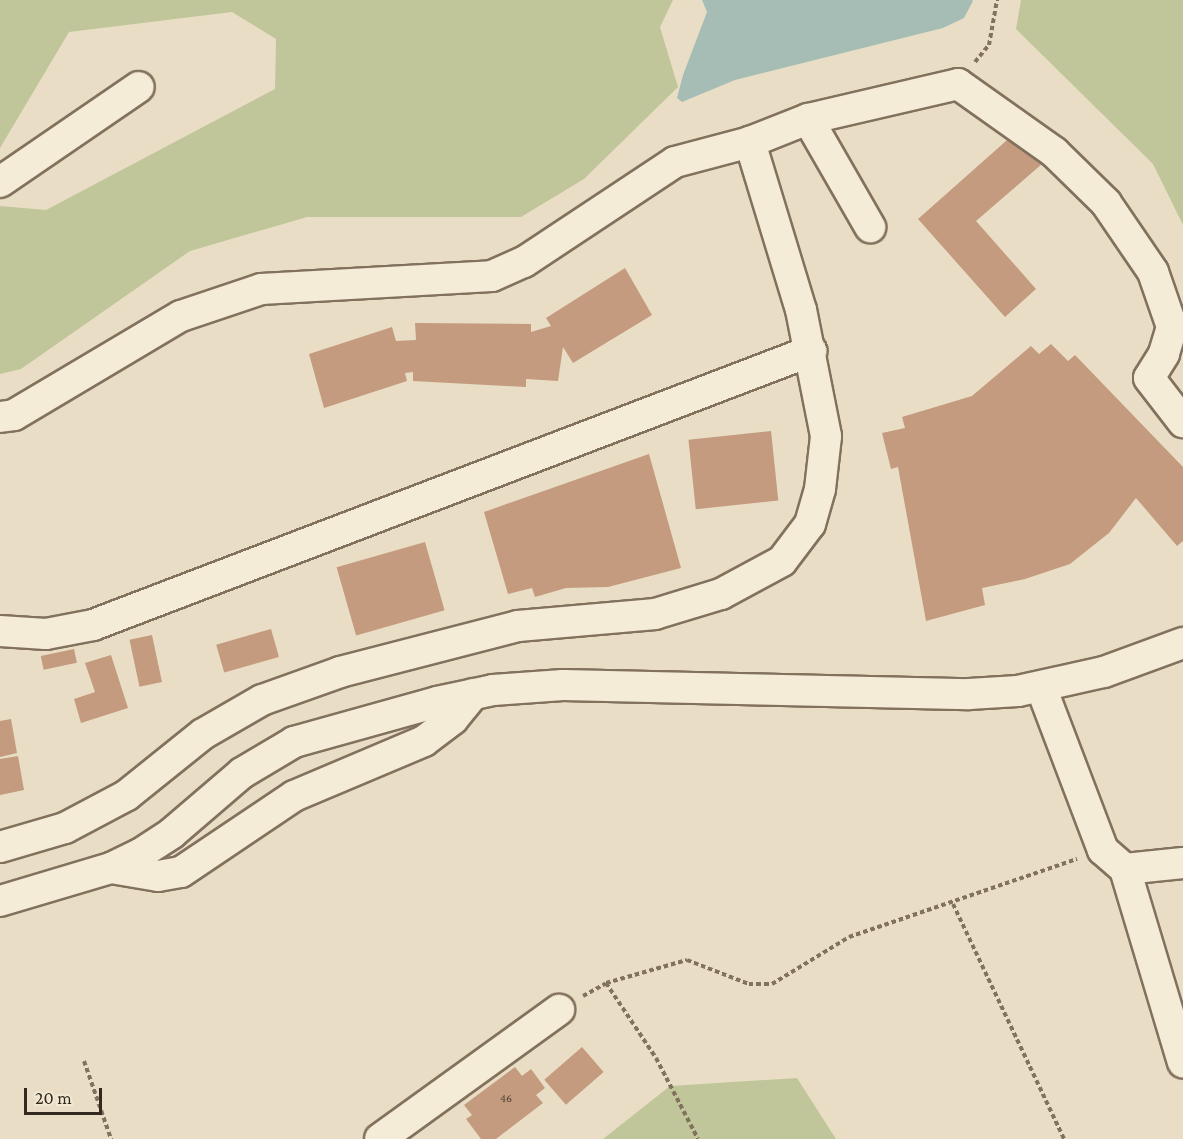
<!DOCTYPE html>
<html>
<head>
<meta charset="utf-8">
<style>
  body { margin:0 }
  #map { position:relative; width:1183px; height:1139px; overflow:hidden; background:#e9dec5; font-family:"Crimson Pro",serif }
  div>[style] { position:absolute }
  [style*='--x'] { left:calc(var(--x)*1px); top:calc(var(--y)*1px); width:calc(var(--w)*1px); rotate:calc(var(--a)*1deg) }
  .green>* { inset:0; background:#c1c69a }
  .water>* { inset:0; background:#a6bdb6 }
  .building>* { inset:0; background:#c49b7e; transform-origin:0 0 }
  .path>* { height:4px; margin-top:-2px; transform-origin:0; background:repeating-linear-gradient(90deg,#82715d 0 4.5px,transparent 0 7.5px) }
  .roads { filter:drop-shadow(2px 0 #82715d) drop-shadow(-2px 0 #82715d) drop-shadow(0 2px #82715d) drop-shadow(0 -2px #82715d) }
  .minor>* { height:30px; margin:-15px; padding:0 15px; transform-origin:15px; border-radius:15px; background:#f5ecd7 }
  span { translate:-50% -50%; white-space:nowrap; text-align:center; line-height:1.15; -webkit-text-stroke:5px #f1e9d3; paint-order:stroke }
  .number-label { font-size:12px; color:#584637 }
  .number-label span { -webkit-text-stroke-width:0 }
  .scale { position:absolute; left:24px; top:1088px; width:78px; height:27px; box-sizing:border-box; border:3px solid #34291f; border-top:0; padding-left:8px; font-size:18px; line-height:21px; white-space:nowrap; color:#34291f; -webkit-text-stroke:4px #f1e9d3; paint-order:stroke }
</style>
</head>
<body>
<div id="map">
  <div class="green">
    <div style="clip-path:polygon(0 0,673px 0,660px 27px,678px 87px,584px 179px,521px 217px,307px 217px,190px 251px,21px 369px,0 374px,0 206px,46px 210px,275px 89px,276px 39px,232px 12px,69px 32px,0 148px)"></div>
    <div style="clip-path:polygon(1021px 0,1183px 0,1183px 225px,1153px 164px,1016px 29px)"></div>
    <div style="clip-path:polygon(797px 1078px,836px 1139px,603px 1139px,670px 1086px)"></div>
  </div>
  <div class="water">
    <div style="clip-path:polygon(702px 0,972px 0,973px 1px,964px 18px,943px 28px,735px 80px,682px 102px,677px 98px,683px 75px,707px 12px)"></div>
  </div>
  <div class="building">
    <div style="clip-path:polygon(1015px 133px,1042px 164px,976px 221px,1036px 289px,1005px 317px,918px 219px)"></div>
    <div style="clip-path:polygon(625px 268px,652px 315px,573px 363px,563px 347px,558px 381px,526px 379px,526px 387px,413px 381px,413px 372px,405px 373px,407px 381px,324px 408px,309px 354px,392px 327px,396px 341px,416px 340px,415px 323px,531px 324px,531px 332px,551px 326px,546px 318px)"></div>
    <div style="clip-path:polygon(1051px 344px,1068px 361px,1075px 355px,1183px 467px,1183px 541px,1177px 546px,1136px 498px,1109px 533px,1070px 564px,1025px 579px,982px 588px,985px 605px,926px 621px,898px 467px,891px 469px,882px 433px,905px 428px,902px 417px,972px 396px,1031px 346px,1039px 354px)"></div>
    <div style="left:771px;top:431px;width:70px;height:83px;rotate:84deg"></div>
    <div style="clip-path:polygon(649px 454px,681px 568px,608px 587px,566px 588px,535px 597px,532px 588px,508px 594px,484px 512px)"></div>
    <div style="left:425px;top:542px;width:71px;height:92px;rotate:74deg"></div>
    <div style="left:271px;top:629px;width:29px;height:57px;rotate:74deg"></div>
    <div style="left:152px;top:635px;width:48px;height:23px;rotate:78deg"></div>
    <div style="left:74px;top:649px;width:14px;height:34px;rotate:78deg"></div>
    <div style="clip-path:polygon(111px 655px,128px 708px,81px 723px,74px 699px,95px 692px,85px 663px)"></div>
    <div style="clip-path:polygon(11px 719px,17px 753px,0 757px,0 721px)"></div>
    <div style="clip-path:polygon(18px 756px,24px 790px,0 795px,0 759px)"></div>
    <div style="left:582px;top:1047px;width:33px;height:50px;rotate:49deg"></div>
    <div style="clip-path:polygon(515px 1067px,522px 1076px,531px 1069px,545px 1088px,536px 1095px,543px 1103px,496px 1139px,481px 1139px,466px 1119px,472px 1115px,464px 1105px)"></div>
  </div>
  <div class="path">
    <div style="--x:975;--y:62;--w:22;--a:-51"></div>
    <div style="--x:989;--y:45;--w:46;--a:-79.9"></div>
    <div style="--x:953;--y:904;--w:260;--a:64.7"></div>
    <div style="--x:606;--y:983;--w:90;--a:56.3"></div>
    <div style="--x:656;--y:1058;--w:91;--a:62.6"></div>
    <div style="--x:583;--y:996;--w:26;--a:-29"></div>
    <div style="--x:606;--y:983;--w:84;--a:-15.9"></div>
    <div style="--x:687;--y:960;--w:66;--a:21.2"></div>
    <div style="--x:749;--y:984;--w:23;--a:0"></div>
    <div style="--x:772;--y:984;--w:90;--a:-31.4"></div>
    <div style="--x:849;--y:937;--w:241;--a:-18.9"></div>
    <div style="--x:84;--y:1061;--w:83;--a:70.9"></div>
  </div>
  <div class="roads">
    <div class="minor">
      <div style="--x:808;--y:119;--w:125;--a:60.1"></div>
      <div style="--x:0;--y:182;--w:168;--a:-34.4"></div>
      <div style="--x:0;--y:417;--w:14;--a:-8"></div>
      <div style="--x:14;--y:415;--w:194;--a:-30.7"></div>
      <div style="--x:181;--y:316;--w:84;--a:-18.6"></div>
      <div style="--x:261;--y:289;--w:231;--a:-3.2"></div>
      <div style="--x:492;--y:276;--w:35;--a:-24"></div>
      <div style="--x:524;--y:262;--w:181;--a:-33.5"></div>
      <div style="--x:675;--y:162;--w:78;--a:-14.9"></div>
      <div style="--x:750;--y:142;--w:62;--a:-21.6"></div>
      <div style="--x:808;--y:119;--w:154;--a:-13.1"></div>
      <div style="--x:958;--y:84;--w:118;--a:35.3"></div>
      <div style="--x:1054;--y:152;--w:73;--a:44.4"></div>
      <div style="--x:1106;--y:203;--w:83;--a:55.7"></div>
      <div style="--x:1153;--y:272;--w:58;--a:70.9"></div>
      <div style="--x:1172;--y:327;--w:28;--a:107"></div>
      <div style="--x:1164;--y:354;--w:28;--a:122"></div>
      <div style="--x:1149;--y:378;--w:56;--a:52.3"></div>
      <div style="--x:0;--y:631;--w:46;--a:3.7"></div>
      <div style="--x:46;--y:634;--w:48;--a:-10.8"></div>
      <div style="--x:93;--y:625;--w:769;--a:-20.89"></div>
      <div style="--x:1041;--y:687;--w:174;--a:69.2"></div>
      <div style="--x:1103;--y:850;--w:29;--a:41"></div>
      <div style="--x:1125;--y:869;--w:58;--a:-5.9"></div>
      <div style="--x:0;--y:847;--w:68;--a:-16.3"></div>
      <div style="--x:65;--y:828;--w:70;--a:-28"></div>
      <div style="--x:127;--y:795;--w:97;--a:-38.8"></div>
      <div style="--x:203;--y:734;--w:68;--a:-30"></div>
      <div style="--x:262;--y:700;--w:83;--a:-19.7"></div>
      <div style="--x:340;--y:672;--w:184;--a:-14.5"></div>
      <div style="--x:518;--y:626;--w:138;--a:-5"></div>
      <div style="--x:655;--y:614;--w:69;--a:-16.9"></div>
      <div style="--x:721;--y:594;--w:69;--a:-28.4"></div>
      <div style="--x:782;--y:561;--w:46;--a:-52.9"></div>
      <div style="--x:810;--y:524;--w:36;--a:-74"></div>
      <div style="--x:820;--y:489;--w:53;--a:-83.5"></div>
      <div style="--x:826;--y:436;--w:128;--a:-101.2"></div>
      <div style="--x:801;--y:310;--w:176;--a:-106.9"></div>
      <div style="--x:111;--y:868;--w:48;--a:9.7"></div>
      <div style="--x:158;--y:876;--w:23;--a:-10"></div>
      <div style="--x:181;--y:872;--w:136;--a:-33.9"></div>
      <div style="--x:294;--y:796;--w:141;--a:-22.9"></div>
      <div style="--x:424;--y:741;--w:36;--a:-37"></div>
      <div style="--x:453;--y:719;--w:32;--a:-51"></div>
      <div style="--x:1125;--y:869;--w:202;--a:73.3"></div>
      <div style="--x:0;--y:901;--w:116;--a:-16.6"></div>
      <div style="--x:111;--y:868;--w:32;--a:-26"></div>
      <div style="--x:140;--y:854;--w:38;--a:-33"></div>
      <div style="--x:172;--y:833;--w:92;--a:-40.6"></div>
      <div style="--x:242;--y:773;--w:61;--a:-30.8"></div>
      <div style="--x:294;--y:742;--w:148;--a:-15.6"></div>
      <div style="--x:437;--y:702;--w:57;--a:-12.1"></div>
      <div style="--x:493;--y:690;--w:70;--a:-4.1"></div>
      <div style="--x:563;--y:685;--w:406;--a:1.3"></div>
      <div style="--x:969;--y:694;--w:49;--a:-3.5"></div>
      <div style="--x:1018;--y:691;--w:88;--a:-12.5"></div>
      <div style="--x:1104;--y:672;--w:84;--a:-20.2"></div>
      <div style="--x:380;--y:1139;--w:221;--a:-35.8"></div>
    </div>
  </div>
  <div class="number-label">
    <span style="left:506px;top:1099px">46</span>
  </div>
  <div class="scale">20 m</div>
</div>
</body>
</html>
